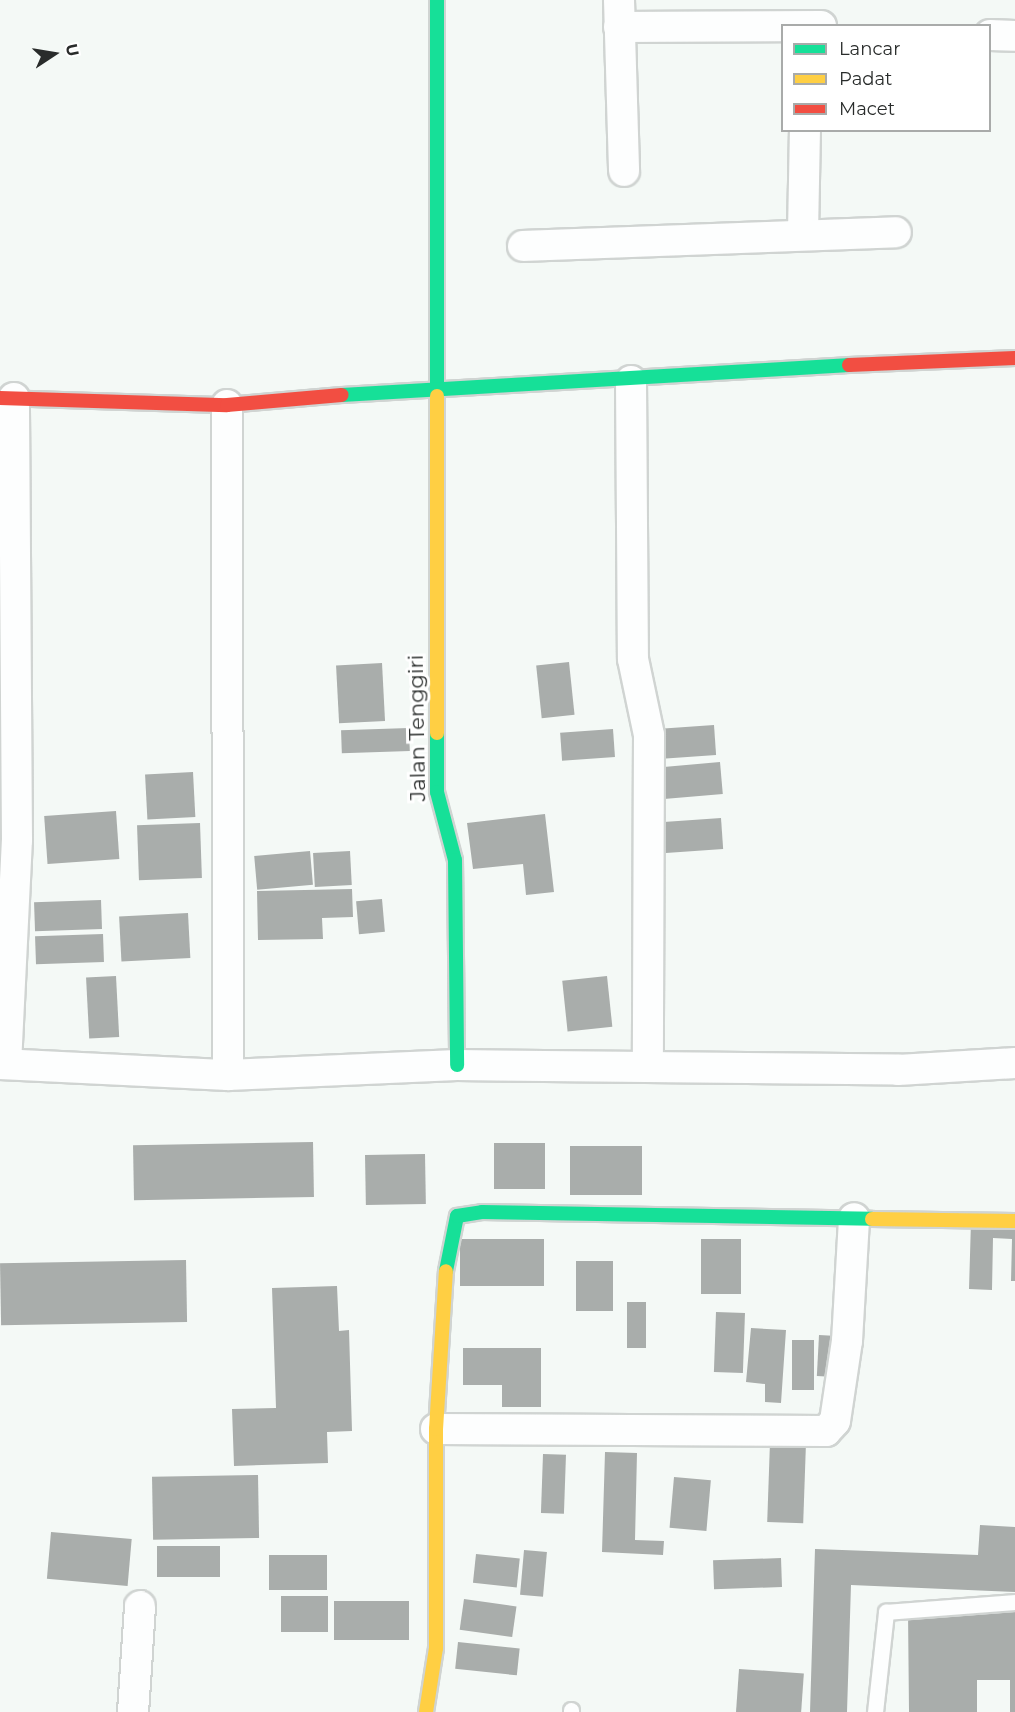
<!DOCTYPE html>
<html>
<head>
<meta charset="utf-8">
<style>
  body { margin:0 }
  #map { position:relative; width:1015px; height:1712px; overflow:hidden; background:#f4f9f6; font-family:Montserrat,sans-serif }
  div>[style] { position:absolute }
  [style*='--x'] { left:calc(var(--x)*1px); top:calc(var(--y)*1px); width:calc(var(--w)*1px); rotate:calc(var(--a)*1deg) }
  .building>* { inset:0; background:#a9adab; transform-origin:0 0 }
  .roads { filter:drop-shadow(2px 0 #d0d4d2) drop-shadow(-2px 0 #d0d4d2) drop-shadow(0 2px #d0d4d2) drop-shadow(0 -2px #d0d4d2) }
  .lane>* { height:15px; margin:-7.5px; padding:0 7.5px; transform-origin:7.5px; border-radius:7.5px; background:#fdfefe }
  .street>* { height:30px; margin:-15px; padding:0 15px; transform-origin:15px; border-radius:15px; background:#fdfefe }
  .fast>* { height:14px; margin:-7px; padding:0 7px; transform-origin:7px; border-radius:7px; background:#16e098 }
  .slow>* { height:14px; margin:-7px; padding:0 7px; transform-origin:7px; border-radius:7px; background:#ffcf43 }
  .jam>* { height:14px; margin:-7px; padding:0 7px; transform-origin:7px; border-radius:7px; background:#f24e42 }
  span { translate:-50% -50%; white-space:nowrap; text-align:center; line-height:1.15; -webkit-text-stroke:6px #fff; paint-order:stroke }
  .street-label { font-size:21px; color:#292c2b }
  .legend { position:absolute; left:781px; top:24px; width:210px; height:108px; box-sizing:border-box; background:#fff; border:2px solid #a9abaa; margin:0; padding:8px 10px; list-style:none; font-size:18px; color:#292c2b }
  .legend li { display:flex; align-items:center; gap:12px; height:30px }
  .legend b { width:30px; border:2px solid #a9abaa }
  .north { position:absolute; left:24px; top:24px; width:60px; height:60px; -webkit-text-stroke:4px #fff; paint-order:stroke; rotate:78deg; font-size:16px; font-weight:700; line-height:24px; text-align:center; color:#292c2b }
  .north::after { content:''; display:block; margin:auto; width:21px; height:27px; background:#292c2b; clip-path:polygon(50% 0,100% 100%,50% 72%,0 100%) }
</style>
</head>
<body>
<div id="map">
  <div class="building">
    <div style="left:569px;top:662px;width:53px;height:33px;rotate:84deg"></div>
    <div style="left:382px;top:663px;width:58px;height:46px;rotate:87deg"></div>
    <div style="left:714px;top:725px;width:30px;height:61px;rotate:86deg"></div>
    <div style="left:409px;top:728px;width:23px;height:68px;rotate:88deg"></div>
    <div style="left:613px;top:729px;width:28px;height:53px;rotate:86deg"></div>
    <div style="left:720px;top:762px;width:32px;height:65px;rotate:85deg"></div>
    <div style="left:193px;top:772px;width:45px;height:48px;rotate:87deg"></div>
    <div style="left:116px;top:811px;width:48px;height:72px;rotate:86deg"></div>
    <div style="clip-path:polygon(545px 814px,554px 892px,526px 895px,523px 864px,473px 869px,467px 823px)"></div>
    <div style="left:721px;top:818px;width:31px;height:61px;rotate:86deg"></div>
    <div style="left:200px;top:823px;width:55px;height:63px;rotate:88deg"></div>
    <div style="left:310px;top:851px;width:34px;height:56px;rotate:85deg"></div>
    <div style="left:350px;top:851px;width:34px;height:37px;rotate:87deg"></div>
    <div style="clip-path:polygon(352px 889px,353px 917px,322px 918px,323px 939px,258px 940px,257px 891px)"></div>
    <div style="left:382px;top:899px;width:33px;height:26px;rotate:85deg"></div>
    <div style="left:101px;top:900px;width:29px;height:67px;rotate:88deg"></div>
    <div style="left:188px;top:913px;width:45px;height:69px;rotate:87deg"></div>
    <div style="left:103px;top:934px;width:28px;height:68px;rotate:88deg"></div>
    <div style="left:116px;top:976px;width:61px;height:30px;rotate:87deg"></div>
    <div style="left:607px;top:976px;width:51px;height:45px;rotate:84deg"></div>
    <div style="left:313px;top:1142px;width:55px;height:180px;rotate:89deg"></div>
    <div style="left:545px;top:1143px;width:46px;height:51px;rotate:90deg"></div>
    <div style="left:642px;top:1146px;width:49px;height:72px;rotate:90deg"></div>
    <div style="left:425px;top:1154px;width:50px;height:60px;rotate:89deg"></div>
    <div style="clip-path:polygon(971px 1221px,1015px 1223px,1015px 1281px,1011px 1281px,1012px 1239px,993px 1238px,992px 1290px,969px 1289px)"></div>
    <div style="left:460px;top:1239px;width:84px;height:47px"></div>
    <div style="left:701px;top:1239px;width:40px;height:55px"></div>
    <div style="left:186px;top:1260px;width:62px;height:186px;rotate:89deg"></div>
    <div style="left:576px;top:1261px;width:37px;height:50px"></div>
    <div style="clip-path:polygon(337px 1286px,339px 1331px,349px 1330px,352px 1431px,327px 1432px,328px 1463px,234px 1466px,232px 1409px,276px 1408px,272px 1288px)"></div>
    <div style="left:627px;top:1302px;width:19px;height:46px"></div>
    <div style="left:716px;top:1312px;width:29px;height:60px;rotate:2deg"></div>
    <div style="clip-path:polygon(751px 1328px,786px 1330px,781px 1403px,765px 1402px,765px 1384px,746px 1382px)"></div>
    <div style="left:819px;top:1335px;width:18px;height:41px;rotate:3deg"></div>
    <div style="left:792px;top:1340px;width:22px;height:50px"></div>
    <div style="clip-path:polygon(463px 1348px,541px 1348px,541px 1407px,502px 1407px,502px 1385px,463px 1385px)"></div>
    <div style="left:770px;top:1442px;width:36px;height:80px;rotate:2deg"></div>
    <div style="clip-path:polygon(605px 1452px,637px 1453px,635px 1540px,664px 1541px,663px 1555px,602px 1552px)"></div>
    <div style="left:543px;top:1454px;width:23px;height:59px;rotate:2deg"></div>
    <div style="left:258px;top:1475px;width:63px;height:106px;rotate:89deg"></div>
    <div style="left:674px;top:1477px;width:37px;height:51px;rotate:5deg"></div>
    <div style="clip-path:polygon(980px 1525px,1015px 1527px,1015px 1592px,851px 1585px,847px 1712px,810px 1712px,815px 1549px,978px 1555px)"></div>
    <div style="left:51px;top:1532px;width:81px;height:47px;rotate:5deg"></div>
    <div style="left:220px;top:1546px;width:31px;height:63px;rotate:90deg"></div>
    <div style="left:524px;top:1550px;width:23px;height:45px;rotate:5deg"></div>
    <div style="left:476px;top:1554px;width:44px;height:29px;rotate:6deg"></div>
    <div style="left:327px;top:1555px;width:35px;height:58px;rotate:90deg"></div>
    <div style="left:781px;top:1558px;width:29px;height:68px;rotate:88deg"></div>
    <div style="left:281px;top:1596px;width:47px;height:36px"></div>
    <div style="left:464px;top:1599px;width:53px;height:31px;rotate:8deg"></div>
    <div style="left:334px;top:1601px;width:75px;height:39px"></div>
    <div style="clip-path:polygon(1015px 1611px,1015px 1712px,1010px 1712px,1010px 1680px,977px 1680px,977px 1712px,909px 1712px,908px 1612px)"></div>
    <div style="left:458px;top:1642px;width:62px;height:27px;rotate:6deg"></div>
    <div style="left:739px;top:1669px;width:65px;height:43px;rotate:4deg"></div>
  </div>
  <div class="roads">
    <div class="lane">
      <div style="--x:571;--y:1712;--w:2;--a:-90"></div>
      <div style="--x:875;--y:1712;--w:101;--a:-83.7"></div>
      <div style="--x:886;--y:1612;--w:129;--a:-4.4"></div>
    </div>
    <div class="street">
      <div style="--x:619;--y:0;--w:171;--a:88.3"></div>
      <div style="--x:619;--y:27;--w:202;--a:-0.3"></div>
      <div style="--x:990;--y:35;--w:25;--a:2"></div>
      <div style="--x:803;--y:233;--w:103;--a:-88.9"></div>
      <div style="--x:523;--y:246;--w:373;--a:-2.1"></div>
      <div style="--x:631;--y:381;--w:278;--a:89.6"></div>
      <div style="--x:633;--y:659;--w:78;--a:78.1"></div>
      <div style="--x:649;--y:735;--w:330;--a:90.2"></div>
      <div style="--x:227;--y:405;--w:670;--a:89.91"></div>
      <div style="--x:0;--y:1064;--w:228;--a:2.8"></div>
      <div style="--x:228;--y:1075;--w:229;--a:-2.5"></div>
      <div style="--x:457;--y:1065;--w:441;--a:0.6"></div>
      <div style="--x:898;--y:1070;--w:117;--a:-3.4"></div>
      <div style="--x:6;--y:1064;--w:224;--a:-87.2"></div>
      <div style="--x:17;--y:840;--w:442;--a:-90.4"></div>
      <div style="--x:436;--y:1429;--w:390;--a:0.3"></div>
      <div style="--x:826;--y:1431;--w:13;--a:-48"></div>
      <div style="--x:835;--y:1421;--w:81;--a:-81.5"></div>
      <div style="--x:847;--y:1341;--w:123;--a:-86.7"></div>
      <div style="--x:133;--y:1712;--w:106;--a:-86.2"></div>
    </div>
    <div class="fast">
      <div style="--x:437;--y:0;--w:396;--a:90"></div>
      <div style="--x:342;--y:395;--w:508;--a:-3.39"></div>
      <div style="--x:437;--y:733;--w:59;--a:90"></div>
      <div style="--x:437;--y:792;--w:70;--a:75.2"></div>
      <div style="--x:455;--y:860;--w:205;--a:89.4"></div>
      <div style="--x:446;--y:1271;--w:56;--a:-78.7"></div>
      <div style="--x:457;--y:1216;--w:25;--a:-9"></div>
      <div style="--x:482;--y:1212;--w:390;--a:1"></div>
    </div>
    <div class="slow">
      <div style="--x:437;--y:396;--w:337;--a:90"></div>
      <div style="--x:872;--y:1219;--w:143;--a:0.8"></div>
      <div style="--x:426;--y:1712;--w:65;--a:-81.1"></div>
      <div style="--x:436;--y:1648;--w:219;--a:-90"></div>
      <div style="--x:436;--y:1429;--w:158;--a:-86.4"></div>
    </div>
    <div class="jam">
      <div style="--x:849;--y:365;--w:166;--a:-2.4"></div>
      <div style="--x:0;--y:398;--w:227;--a:1.8"></div>
      <div style="--x:227;--y:405;--w:115;--a:-5"></div>
    </div>
  </div>
  <div class="street-label">
    <span style="left:417px;top:728px;rotate:-91deg">Jalan Tenggiri</span>
  </div>
  <ul class="legend">
  <li><b style="height:8px;background:#16e098"></b>Lancar</li>
  <li><b style="height:8px;background:#ffcf43"></b>Padat</li>
  <li><b style="height:8px;background:#f24e42"></b>Macet</li>
  </ul>
  <div class="north">U</div>
</div>
</body>
</html>
